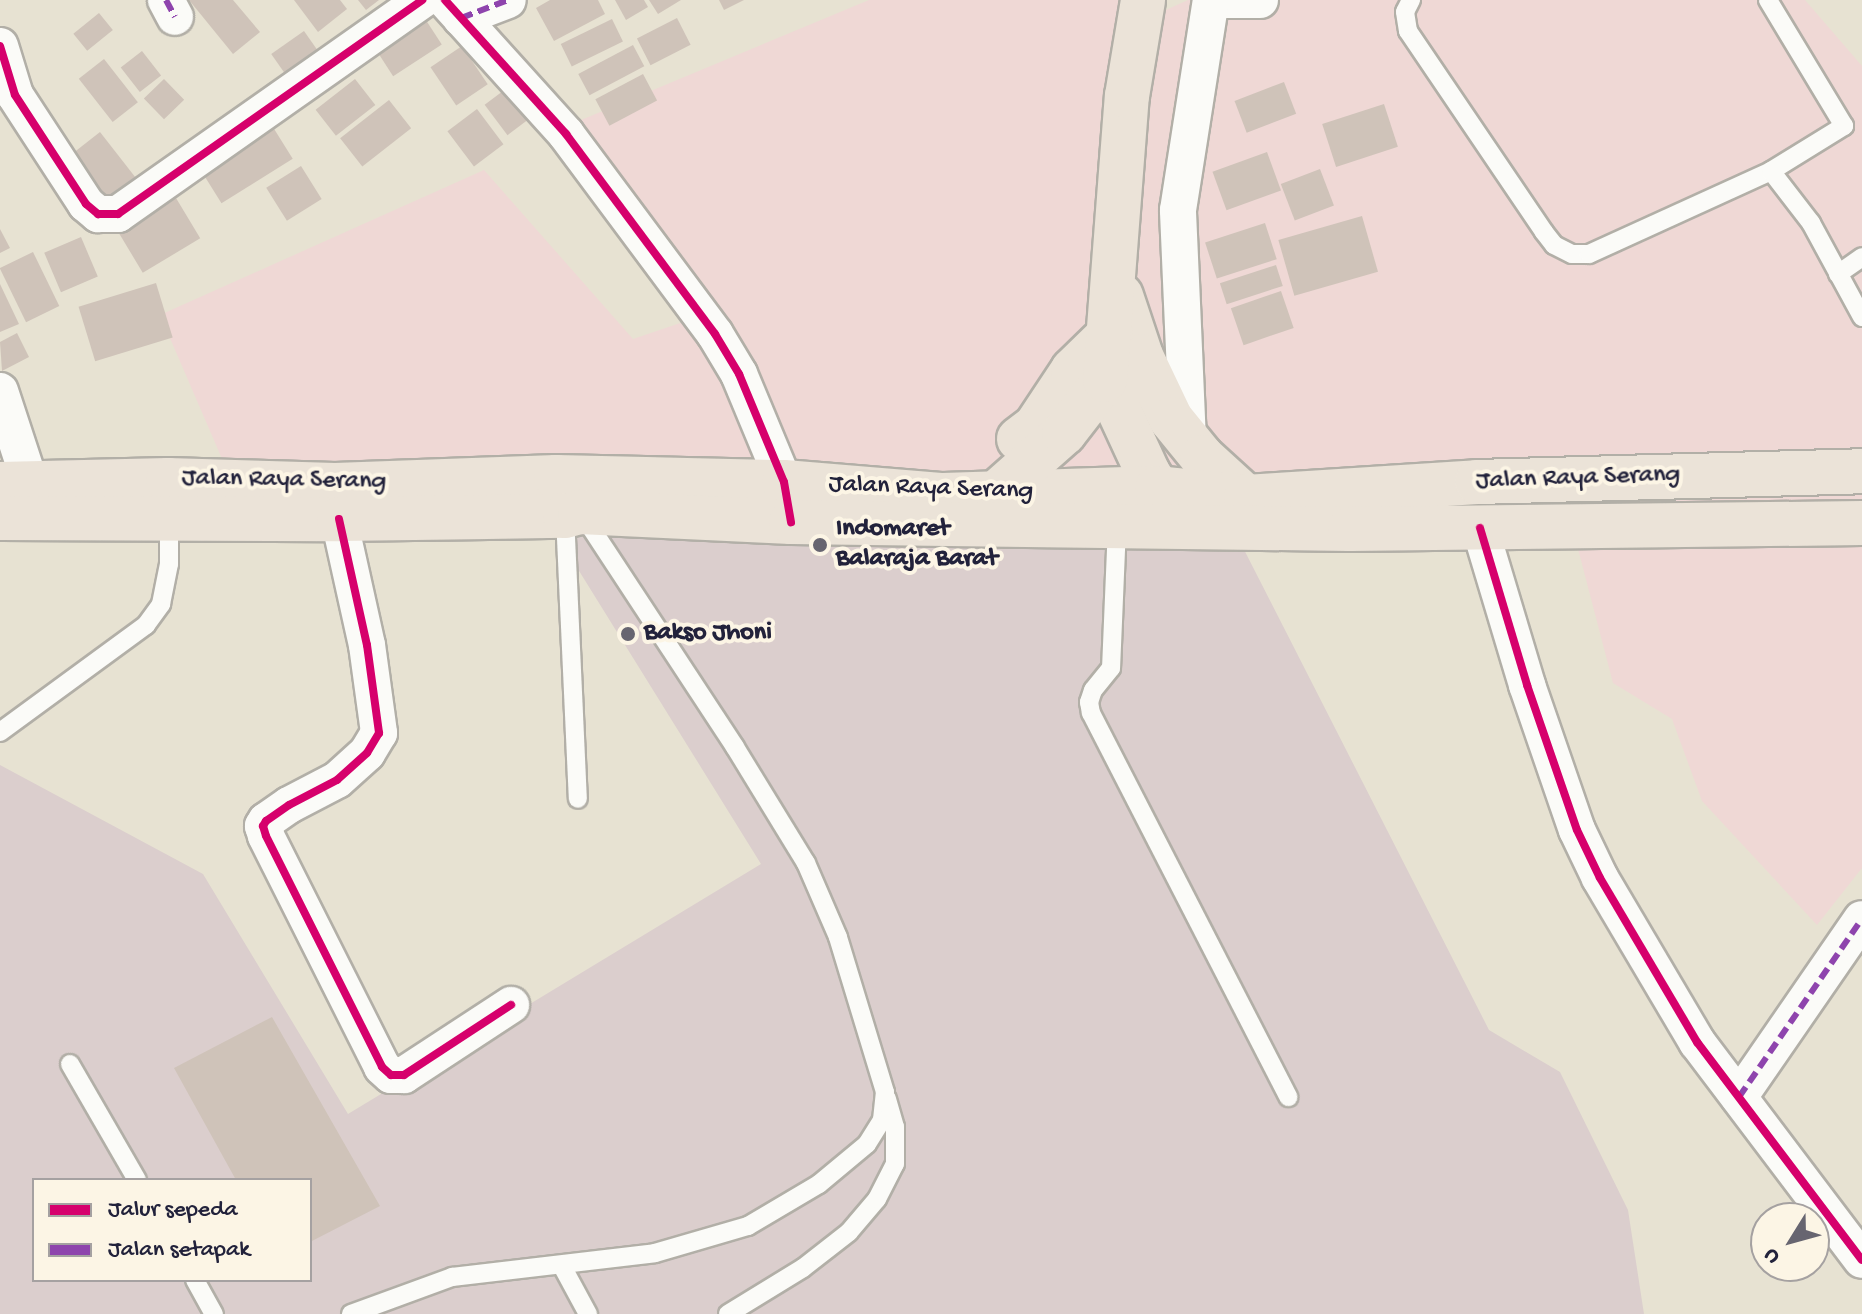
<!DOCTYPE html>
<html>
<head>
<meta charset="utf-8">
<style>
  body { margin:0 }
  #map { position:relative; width:1862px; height:1314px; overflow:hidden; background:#e7e2d2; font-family:"Gochi Hand",sans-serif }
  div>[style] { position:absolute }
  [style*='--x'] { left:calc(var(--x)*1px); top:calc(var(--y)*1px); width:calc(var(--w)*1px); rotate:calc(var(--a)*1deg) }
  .built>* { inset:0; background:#efd8d5 }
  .industrial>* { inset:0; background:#dbcecd }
  .building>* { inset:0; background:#cfc3b9; transform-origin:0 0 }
  .roads { filter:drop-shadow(2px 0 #b2afa7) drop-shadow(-2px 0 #b2afa7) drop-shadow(0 2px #b2afa7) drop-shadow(0 -2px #b2afa7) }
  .service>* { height:18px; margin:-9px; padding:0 9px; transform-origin:9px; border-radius:9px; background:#fbfbf8 }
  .minor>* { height:36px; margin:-18px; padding:0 18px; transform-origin:18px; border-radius:18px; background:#fbfbf8 }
  .trunk>* { height:44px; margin:-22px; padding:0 22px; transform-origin:22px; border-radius:22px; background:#ebe3d8 }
  .quiet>* { height:6px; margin-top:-3px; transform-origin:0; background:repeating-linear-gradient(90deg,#8e44ad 0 12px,transparent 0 18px) }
  .cycleway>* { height:8px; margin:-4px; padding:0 4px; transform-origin:4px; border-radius:4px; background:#d6006c }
  .dots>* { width:22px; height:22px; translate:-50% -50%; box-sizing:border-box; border:4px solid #fcf5e5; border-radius:50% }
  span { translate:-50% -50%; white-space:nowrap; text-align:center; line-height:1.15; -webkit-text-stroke:8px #fcf5e5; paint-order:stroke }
  .street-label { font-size:26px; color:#22223b }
  .poi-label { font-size:26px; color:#22223b; font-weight:700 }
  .left { translate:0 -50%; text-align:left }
  .legend { position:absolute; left:32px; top:1178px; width:280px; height:104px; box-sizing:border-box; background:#fcf5e5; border:2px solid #a5a1a1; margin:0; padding:10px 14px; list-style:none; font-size:24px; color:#22223b }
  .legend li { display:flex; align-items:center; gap:16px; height:40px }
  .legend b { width:40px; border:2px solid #a5a1a1 }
  .north { position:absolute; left:1750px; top:1202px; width:80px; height:80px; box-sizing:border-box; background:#fcf5e5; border:2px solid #a5a1a1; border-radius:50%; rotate:233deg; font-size:22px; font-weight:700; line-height:32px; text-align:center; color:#22223b }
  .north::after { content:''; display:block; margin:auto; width:28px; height:36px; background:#676570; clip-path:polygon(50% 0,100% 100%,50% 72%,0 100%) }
</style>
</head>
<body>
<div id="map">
  <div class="built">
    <div style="clip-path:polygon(869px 0,1158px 0,1157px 14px,1188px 0,1805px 0,1862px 66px,1862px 868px,1817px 925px,1702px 801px,1672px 719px,1613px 683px,1571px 522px,558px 537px,251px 526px,160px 315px,484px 170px,633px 339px,704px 315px,574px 123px)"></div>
  </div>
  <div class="industrial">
    <div style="clip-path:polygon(evenodd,1234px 530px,1489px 1030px,1560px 1072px,1628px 1210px,1644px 1314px,0 1314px,0 765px,203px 874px,348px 1114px,761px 864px,558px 537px,1234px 530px,34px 1180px,310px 1180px,310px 1280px,34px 1280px,34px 1180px)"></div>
  </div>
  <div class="building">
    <div style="clip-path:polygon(189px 0,233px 0,260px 32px,233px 54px)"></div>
    <div style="clip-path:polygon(294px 0,340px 0,347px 9px,318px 32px)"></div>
    <div style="clip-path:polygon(358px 0,379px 0,366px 10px)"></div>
    <div style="clip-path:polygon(550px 0,598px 0,605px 14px,554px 41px,536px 8px)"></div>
    <div style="clip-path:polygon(615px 0,644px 0,648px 7px,626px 20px)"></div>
    <div style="clip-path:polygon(649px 0,681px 0,658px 14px)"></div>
    <div style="clip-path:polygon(719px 0,744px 0,724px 10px)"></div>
    <div style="left:420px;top:11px;width:40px;height:58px;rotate:57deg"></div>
    <div style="left:99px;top:13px;width:22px;height:33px;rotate:51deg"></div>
    <div style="left:677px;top:18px;width:30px;height:45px;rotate:63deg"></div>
    <div style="left:612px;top:19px;width:25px;height:57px;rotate:64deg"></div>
    <div style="left:304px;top:31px;width:33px;height:40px;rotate:55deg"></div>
    <div style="left:633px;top:45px;width:24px;height:62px;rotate:62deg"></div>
    <div style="left:462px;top:46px;width:46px;height:38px;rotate:56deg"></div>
    <div style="left:142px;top:51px;width:31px;height:27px;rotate:52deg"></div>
    <div style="left:104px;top:59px;width:55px;height:32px;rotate:52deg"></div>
    <div style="left:643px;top:74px;width:30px;height:54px;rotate:62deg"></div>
    <div style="left:164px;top:79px;width:29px;height:28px;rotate:46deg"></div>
    <div style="left:355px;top:79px;width:33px;height:50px;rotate:52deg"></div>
    <div style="left:1284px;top:82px;width:34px;height:53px;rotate:69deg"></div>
    <div style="left:511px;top:85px;width:38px;height:33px;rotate:53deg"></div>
    <div style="left:389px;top:100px;width:36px;height:62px;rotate:52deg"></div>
    <div style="left:1384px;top:104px;width:45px;height:65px;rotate:72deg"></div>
    <div style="left:477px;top:109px;width:44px;height:37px;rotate:53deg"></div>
    <div style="left:271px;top:124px;width:41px;height:84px;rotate:58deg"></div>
    <div style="left:100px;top:132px;width:58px;height:36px;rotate:52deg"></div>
    <div style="left:1267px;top:152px;width:41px;height:58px;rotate:70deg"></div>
    <div style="left:301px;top:166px;width:39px;height:41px;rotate:58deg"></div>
    <div style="left:1320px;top:169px;width:39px;height:42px;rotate:69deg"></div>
    <div style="left:176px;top:198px;width:47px;height:67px;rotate:59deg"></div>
    <div style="left:1362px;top:216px;width:58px;height:87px;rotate:74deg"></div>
    <div style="left:1265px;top:223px;width:38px;height:63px;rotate:72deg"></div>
    <div style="clip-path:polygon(0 229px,10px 248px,0 253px)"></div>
    <div style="left:81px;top:237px;width:43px;height:40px;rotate:67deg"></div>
    <div style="left:33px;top:252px;width:60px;height:37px;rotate:64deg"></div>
    <div style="left:1276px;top:265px;width:22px;height:59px;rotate:72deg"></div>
    <div style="left:156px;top:283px;width:57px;height:81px;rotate:73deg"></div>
    <div style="clip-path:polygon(0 284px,19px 324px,0 332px)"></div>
    <div style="left:1281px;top:291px;width:39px;height:53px;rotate:71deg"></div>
    <div style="clip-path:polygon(17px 333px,29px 357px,2px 371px,0 342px)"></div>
    <div style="clip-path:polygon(272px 1017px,380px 1206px,310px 1242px,310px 1180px,236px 1180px,174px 1068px)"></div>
  </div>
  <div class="roads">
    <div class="service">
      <div style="--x:1411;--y:0;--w:13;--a:117"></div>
      <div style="--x:1405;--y:12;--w:19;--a:81"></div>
      <div style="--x:1408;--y:31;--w:243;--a:55.9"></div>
      <div style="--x:1544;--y:232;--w:16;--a:52"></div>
      <div style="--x:1554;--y:245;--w:20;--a:27"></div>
      <div style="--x:1572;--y:254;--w:17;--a:0"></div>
      <div style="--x:1589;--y:254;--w:200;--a:-24.5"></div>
      <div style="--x:1771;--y:171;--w:86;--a:-31.7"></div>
      <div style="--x:1844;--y:126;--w:147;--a:-121.1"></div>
      <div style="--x:1771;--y:171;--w:66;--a:52.4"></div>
      <div style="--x:1811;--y:223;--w:107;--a:61.5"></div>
      <div style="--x:1838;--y:274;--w:29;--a:-35"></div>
      <div style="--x:565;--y:516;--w:283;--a:87.4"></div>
      <div style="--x:1117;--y:526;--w:142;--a:92.4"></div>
      <div style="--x:1111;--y:668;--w:28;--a:129"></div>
      <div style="--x:1093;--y:690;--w:13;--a:108"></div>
      <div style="--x:1089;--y:702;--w:11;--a:80"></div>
      <div style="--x:1091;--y:713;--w:432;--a:62.8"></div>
      <div style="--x:0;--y:732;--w:181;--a:-36.2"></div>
      <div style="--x:146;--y:625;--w:26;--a:-54"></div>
      <div style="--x:161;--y:604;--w:41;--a:-78.7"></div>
      <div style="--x:169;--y:564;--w:46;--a:-90"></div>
      <div style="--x:70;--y:1064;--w:134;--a:60"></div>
      <div style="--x:562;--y:1266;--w:55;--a:61.6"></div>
      <div style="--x:195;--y:1280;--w:39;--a:61"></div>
      <div style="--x:351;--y:1314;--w:108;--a:-20.1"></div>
      <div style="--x:452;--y:1277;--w:204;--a:-6.7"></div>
      <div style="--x:655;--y:1253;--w:97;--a:-16.2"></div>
      <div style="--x:748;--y:1226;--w:82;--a:-30.6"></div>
      <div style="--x:819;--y:1184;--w:62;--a:-39.8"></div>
      <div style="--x:867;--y:1144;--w:28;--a:-58"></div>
      <div style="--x:882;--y:1120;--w:28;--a:-84"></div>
      <div style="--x:885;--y:1092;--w:162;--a:-106.9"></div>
      <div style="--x:838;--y:937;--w:81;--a:-113.4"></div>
      <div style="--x:806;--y:863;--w:136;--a:-121.5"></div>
      <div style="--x:735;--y:747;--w:277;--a:-123.3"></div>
      <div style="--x:728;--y:1314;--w:88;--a:-31.5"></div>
      <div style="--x:803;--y:1268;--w:58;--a:-38"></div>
      <div style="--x:849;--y:1232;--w:43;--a:-49.7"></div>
      <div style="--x:877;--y:1199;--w:39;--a:-63"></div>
      <div style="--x:895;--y:1164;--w:37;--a:-90"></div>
      <div style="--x:895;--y:1127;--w:29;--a:-106"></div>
    </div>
    <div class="minor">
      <div style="--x:166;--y:0;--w:19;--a:62"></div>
      <div style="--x:445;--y:0;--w:181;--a:47.9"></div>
      <div style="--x:566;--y:134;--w:249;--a:53.3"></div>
      <div style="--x:715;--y:334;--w:47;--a:59"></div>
      <div style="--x:739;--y:374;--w:117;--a:67.4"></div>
      <div style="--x:784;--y:482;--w:25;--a:78"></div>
      <div style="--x:1225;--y:0;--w:35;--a:0"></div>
      <div style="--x:461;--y:18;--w:50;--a:-21"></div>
      <div style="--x:0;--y:46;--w:51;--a:73"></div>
      <div style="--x:15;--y:95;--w:130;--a:56.9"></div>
      <div style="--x:86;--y:204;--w:16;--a:40"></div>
      <div style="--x:98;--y:214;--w:20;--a:0"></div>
      <div style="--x:118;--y:214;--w:372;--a:-35.1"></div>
      <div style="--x:0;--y:391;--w:97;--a:71.9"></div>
      <div style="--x:1188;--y:441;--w:231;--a:-92.5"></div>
      <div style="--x:1178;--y:210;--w:213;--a:-81.1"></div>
      <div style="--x:339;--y:519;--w:129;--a:77.5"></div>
      <div style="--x:367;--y:645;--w:89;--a:82.2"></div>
      <div style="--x:379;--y:733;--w:23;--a:121"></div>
      <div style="--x:367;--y:753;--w:40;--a:138"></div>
      <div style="--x:337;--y:780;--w:54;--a:152.5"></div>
      <div style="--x:289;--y:805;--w:28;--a:145"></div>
      <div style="--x:266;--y:821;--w:6;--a:121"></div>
      <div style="--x:263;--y:826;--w:10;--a:73"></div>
      <div style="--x:266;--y:836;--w:258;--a:63.3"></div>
      <div style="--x:382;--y:1067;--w:12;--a:42"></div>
      <div style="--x:391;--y:1075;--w:13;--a:0"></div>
      <div style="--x:404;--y:1075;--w:128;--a:-33.2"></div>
      <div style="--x:1480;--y:528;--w:164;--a:73.3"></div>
      <div style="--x:1527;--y:685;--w:153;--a:71"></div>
      <div style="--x:1577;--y:830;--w:53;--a:64.4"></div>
      <div style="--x:1600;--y:878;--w:191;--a:59.4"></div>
      <div style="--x:1697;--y:1042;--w:273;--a:52.9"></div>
      <div style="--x:1739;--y:1097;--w:216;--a:-55.4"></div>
    </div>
    <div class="trunk">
      <div style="--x:1121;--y:296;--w:63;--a:71.6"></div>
      <div style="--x:1141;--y:356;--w:70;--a:64.5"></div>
      <div style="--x:1171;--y:419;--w:49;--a:50.8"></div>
      <div style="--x:1202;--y:457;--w:59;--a:42.3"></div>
      <div style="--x:1105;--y:380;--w:102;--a:65.2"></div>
      <div style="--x:1148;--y:473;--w:43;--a:57.4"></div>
      <div style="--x:1019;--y:439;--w:21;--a:-37"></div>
      <div style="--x:1036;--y:426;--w:67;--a:-56.5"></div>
      <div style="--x:1073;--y:370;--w:53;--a:-44.2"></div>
      <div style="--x:0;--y:484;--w:168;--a:-1.4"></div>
      <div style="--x:168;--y:480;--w:167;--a:1.7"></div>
      <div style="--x:335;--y:485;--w:221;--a:-2.1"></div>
      <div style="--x:556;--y:477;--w:228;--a:1.3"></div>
      <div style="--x:784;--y:482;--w:160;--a:4.7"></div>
      <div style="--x:943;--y:495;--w:214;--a:-1.9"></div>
      <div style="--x:1157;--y:488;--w:89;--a:5.8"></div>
      <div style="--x:1246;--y:497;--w:231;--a:-3.7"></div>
      <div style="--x:1477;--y:482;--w:385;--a:-1.6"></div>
      <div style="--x:986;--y:502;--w:104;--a:-41.5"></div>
      <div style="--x:1064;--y:433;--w:67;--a:-52.3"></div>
      <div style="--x:1105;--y:380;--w:285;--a:-85.6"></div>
      <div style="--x:1127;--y:96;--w:97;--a:-80.5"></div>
      <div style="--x:0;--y:518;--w:339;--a:0.2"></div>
      <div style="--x:339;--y:519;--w:226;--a:-0.8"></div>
      <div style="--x:565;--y:516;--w:16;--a:-15"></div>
      <div style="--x:580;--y:512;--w:211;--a:2.7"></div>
      <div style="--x:791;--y:522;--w:559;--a:0.72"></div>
      <div style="--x:1350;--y:529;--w:512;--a:-0.67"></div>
    </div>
  </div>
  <div class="quiet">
    <div style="--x:166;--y:0;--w:19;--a:62"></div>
    <div style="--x:461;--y:18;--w:50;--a:-21"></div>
    <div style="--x:1739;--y:1097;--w:216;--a:-55.4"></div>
  </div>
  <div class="cycleway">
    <div style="--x:445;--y:0;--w:181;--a:47.9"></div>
    <div style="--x:566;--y:134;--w:249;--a:53.3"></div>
    <div style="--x:715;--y:334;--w:47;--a:59"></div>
    <div style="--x:739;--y:374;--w:117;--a:67.4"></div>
    <div style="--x:784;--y:482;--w:41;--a:80.1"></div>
    <div style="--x:0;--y:46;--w:51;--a:73"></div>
    <div style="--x:15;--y:95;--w:130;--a:56.9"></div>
    <div style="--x:86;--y:204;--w:16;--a:40"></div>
    <div style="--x:98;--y:214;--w:20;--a:0"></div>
    <div style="--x:118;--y:214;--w:372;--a:-35.1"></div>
    <div style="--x:339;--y:519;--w:129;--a:77.5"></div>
    <div style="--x:367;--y:645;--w:89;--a:82.2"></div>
    <div style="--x:379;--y:733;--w:23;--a:121"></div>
    <div style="--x:367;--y:753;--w:40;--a:138"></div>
    <div style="--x:337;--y:780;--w:54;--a:152.5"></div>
    <div style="--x:289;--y:805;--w:28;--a:145"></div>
    <div style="--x:266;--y:821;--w:6;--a:121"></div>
    <div style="--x:263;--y:826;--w:10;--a:73"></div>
    <div style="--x:266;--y:836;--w:258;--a:63.3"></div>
    <div style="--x:382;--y:1067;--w:12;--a:42"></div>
    <div style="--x:391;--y:1075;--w:13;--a:0"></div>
    <div style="--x:404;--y:1075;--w:128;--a:-33.2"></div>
    <div style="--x:1480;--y:528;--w:164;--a:73.3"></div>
    <div style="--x:1527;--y:685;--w:153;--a:71"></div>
    <div style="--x:1577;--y:830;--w:53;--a:64.4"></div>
    <div style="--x:1600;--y:878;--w:191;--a:59.4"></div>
    <div style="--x:1697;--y:1042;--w:273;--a:52.9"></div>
  </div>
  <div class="dots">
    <div style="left:820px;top:545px;background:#676570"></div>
    <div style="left:628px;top:634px;background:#676570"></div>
  </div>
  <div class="street-label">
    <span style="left:1578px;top:479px;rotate:-2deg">Jalan Raya Serang</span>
    <span style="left:284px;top:481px;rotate:1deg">Jalan Raya Serang</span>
    <span style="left:931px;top:489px;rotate:2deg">Jalan Raya Serang</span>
  </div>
  <div class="poi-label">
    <span class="left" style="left:836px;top:545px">Indomaret<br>Balaraja Barat</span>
    <span class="left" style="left:644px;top:634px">Bakso Jhoni</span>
  </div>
  <ul class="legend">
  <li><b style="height:10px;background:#d6006c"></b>Jalur sepeda</li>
  <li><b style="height:10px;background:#8e44ad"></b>Jalan setapak</li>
  </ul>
  <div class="north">U</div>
</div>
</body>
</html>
